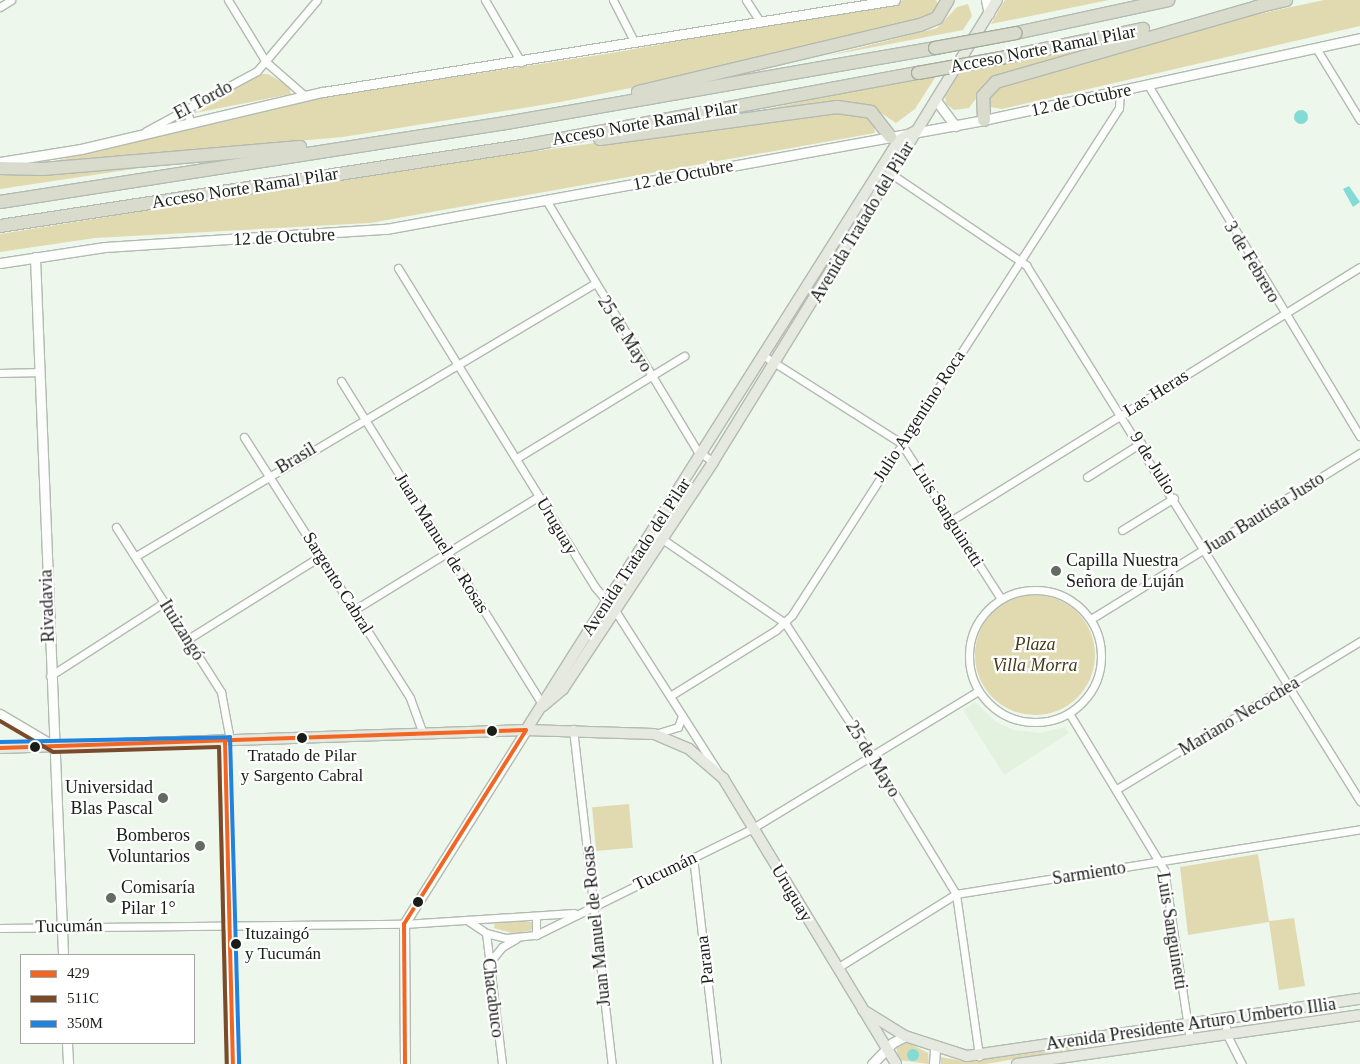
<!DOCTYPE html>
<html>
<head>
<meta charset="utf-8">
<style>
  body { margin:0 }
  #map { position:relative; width:1360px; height:1064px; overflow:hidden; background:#eef7ec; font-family:Georgia,serif }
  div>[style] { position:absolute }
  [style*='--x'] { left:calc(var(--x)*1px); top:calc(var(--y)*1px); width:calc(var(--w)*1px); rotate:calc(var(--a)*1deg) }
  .built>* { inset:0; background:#e2f2df }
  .green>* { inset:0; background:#e1dab1; transform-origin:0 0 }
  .round { border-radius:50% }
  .water>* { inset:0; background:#82dcd5 }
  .roads { filter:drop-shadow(1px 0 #b3bab2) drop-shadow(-1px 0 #b3bab2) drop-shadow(0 1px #b3bab2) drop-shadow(0 -1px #b3bab2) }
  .street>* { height:7px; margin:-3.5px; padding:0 3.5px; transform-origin:3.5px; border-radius:3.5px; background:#fcfefc }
  .street>.ring { margin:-3.5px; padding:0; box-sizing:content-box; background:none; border:7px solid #fcfefc; border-radius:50% }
  .secondary>* { height:9px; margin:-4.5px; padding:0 4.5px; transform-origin:4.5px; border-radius:4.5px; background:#fcfefc }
  .primary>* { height:10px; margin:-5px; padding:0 5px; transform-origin:5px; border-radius:5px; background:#e6e9e0 }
  .highway>* { height:12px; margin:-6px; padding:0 6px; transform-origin:6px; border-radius:6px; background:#d9dccd }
  .bridges { filter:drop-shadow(1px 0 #a5ac9a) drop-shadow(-1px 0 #a5ac9a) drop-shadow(0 1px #a5ac9a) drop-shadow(0 -1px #a5ac9a) }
  .highway-bridge>* { height:12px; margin:-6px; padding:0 6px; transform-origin:6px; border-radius:6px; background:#d9dccd }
  .bus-1>* { height:4px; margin:-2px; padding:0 2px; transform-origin:2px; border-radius:2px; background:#f26522 }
  .bus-2>* { height:4px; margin:-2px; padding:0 2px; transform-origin:2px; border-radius:2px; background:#7a4b2a }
  .bus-3>* { height:4px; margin:-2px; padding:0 2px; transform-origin:2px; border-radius:2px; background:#2083df }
  .dots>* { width:14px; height:14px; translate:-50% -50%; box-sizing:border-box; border:2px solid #fff; border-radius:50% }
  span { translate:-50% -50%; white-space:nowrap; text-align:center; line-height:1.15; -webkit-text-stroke:4.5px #fff; paint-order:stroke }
  .bus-label { font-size:17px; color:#191f18 }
  .left { translate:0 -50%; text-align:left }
  .street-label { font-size:18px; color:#191f18 }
  .poi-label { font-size:18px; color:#191f18 }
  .right { translate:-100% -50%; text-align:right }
  .park-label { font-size:18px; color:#453a15; font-style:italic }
  .legend { position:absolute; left:20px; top:954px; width:175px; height:90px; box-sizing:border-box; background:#fff; border:1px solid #a3a5a3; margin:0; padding:6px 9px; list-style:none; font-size:15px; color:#191f18 }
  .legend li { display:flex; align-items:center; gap:10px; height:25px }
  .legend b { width:25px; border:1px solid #a3a5a3 }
</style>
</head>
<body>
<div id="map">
  <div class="built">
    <div style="clip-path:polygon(975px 702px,996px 722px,1014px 730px,1040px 733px,1065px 727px,1069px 733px,1004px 775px,963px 710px)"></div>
  </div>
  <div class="green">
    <div style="clip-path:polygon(904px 0,936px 0,938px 5px,927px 18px,707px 73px,560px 102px,343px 137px,46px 163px,303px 100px,612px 53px)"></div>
    <div style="clip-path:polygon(1005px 0,1109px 0,991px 24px)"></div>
    <div style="clip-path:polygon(1324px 0,1360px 0,1360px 26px,1002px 109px,990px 107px,988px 97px,998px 86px,1189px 29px)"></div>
    <div style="clip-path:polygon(968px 4px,972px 16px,963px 30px,827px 56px,937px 28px,957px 7px)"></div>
    <div style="clip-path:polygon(1133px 36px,983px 89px,969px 108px,954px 110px,946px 104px,945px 97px,962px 69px)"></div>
    <div style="clip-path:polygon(938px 73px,915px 109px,896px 123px,875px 109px,734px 116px)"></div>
    <div style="clip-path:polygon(257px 74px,268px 74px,289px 86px,291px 94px,190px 114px)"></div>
    <div style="clip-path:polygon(827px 111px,872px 116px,875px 133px,370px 223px,95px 238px,0 252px,0 234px,393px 171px)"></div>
    <div style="clip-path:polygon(160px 165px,0 189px,0 171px)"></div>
    <div class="round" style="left:975px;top:595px;width:120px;height:120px"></div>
    <div style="left:629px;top:804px;width:44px;height:37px;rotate:85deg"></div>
    <div style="clip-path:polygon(1258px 854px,1269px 921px,1294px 918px,1305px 986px,1279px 990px,1269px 922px,1188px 935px,1180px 867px)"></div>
    <div style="clip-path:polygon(513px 920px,532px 922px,533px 930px,515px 934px,494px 928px,495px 923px)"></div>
    <div style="clip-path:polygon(1132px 1039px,986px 1064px,941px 1064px,941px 1057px,968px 1062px)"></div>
    <div style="clip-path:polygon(907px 1042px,928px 1053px,929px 1064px,899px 1060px,896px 1047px)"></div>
  </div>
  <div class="water">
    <div class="round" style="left:1294px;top:110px;width:14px;height:14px"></div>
    <div style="clip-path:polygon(1349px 186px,1360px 202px,1353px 207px,1343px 189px)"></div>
    <div class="round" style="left:907px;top:1049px;width:12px;height:12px"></div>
  </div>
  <div class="roads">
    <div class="street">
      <div style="--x:228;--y:0;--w:73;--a:58.5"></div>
      <div style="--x:266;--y:62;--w:52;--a:41.1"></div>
      <div style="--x:485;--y:0;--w:72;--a:59.9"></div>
      <div style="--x:613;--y:0;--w:48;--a:62.9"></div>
      <div style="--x:746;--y:0;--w:27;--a:57"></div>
      <div style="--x:0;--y:7;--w:13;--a:-32"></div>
      <div style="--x:1316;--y:48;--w:84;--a:58.6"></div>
      <div style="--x:1148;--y:85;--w:410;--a:58.9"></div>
      <div style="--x:186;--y:108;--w:17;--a:73"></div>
      <div style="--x:146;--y:131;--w:126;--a:-28.4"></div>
      <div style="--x:257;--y:71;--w:93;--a:-49.8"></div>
      <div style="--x:893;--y:175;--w:161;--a:34.1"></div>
      <div style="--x:1026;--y:265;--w:632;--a:58.07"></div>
      <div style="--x:546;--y:200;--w:292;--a:58.9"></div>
      <div style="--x:697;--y:450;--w:20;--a:37"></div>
      <div style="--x:398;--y:268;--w:375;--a:58.3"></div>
      <div style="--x:595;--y:587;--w:33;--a:50"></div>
      <div style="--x:616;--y:612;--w:188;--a:57.4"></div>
      <div style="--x:764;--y:356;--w:162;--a:32.4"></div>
      <div style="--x:901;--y:443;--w:185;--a:57.3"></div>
      <div style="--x:0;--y:373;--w:40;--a:-1.4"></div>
      <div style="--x:341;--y:381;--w:383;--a:58.1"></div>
      <div style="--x:244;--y:437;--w:309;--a:57.5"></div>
      <div style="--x:410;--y:698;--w:38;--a:70"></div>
      <div style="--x:517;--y:458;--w:196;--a:-31.4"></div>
      <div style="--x:1087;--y:477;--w:64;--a:-32.2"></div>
      <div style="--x:952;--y:520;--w:480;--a:-31.8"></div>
      <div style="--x:116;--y:527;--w:196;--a:57.5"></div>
      <div style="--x:221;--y:692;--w:49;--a:79.4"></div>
      <div style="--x:1122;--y:530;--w:61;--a:-31.6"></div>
      <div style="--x:652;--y:532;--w:161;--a:34.4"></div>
      <div style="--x:785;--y:623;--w:161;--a:56.9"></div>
      <div style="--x:873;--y:758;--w:159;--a:58.6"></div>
      <div style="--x:956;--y:894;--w:164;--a:81.9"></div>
      <div style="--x:136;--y:556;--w:533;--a:-30.71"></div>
      <div class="ring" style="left:969px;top:590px;width:125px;height:125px"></div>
      <div style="--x:354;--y:610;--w:217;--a:-31.6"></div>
      <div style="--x:1091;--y:619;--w:316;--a:-31.7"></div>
      <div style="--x:188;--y:639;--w:157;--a:-32"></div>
      <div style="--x:50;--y:676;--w:137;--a:-32.8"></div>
      <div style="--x:670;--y:696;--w:125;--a:-31.9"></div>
      <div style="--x:776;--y:630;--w:22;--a:-43"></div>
      <div style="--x:792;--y:615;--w:603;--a:-57.18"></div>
      <div style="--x:1119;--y:108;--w:17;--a:-87"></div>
      <div style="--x:1069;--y:713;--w:184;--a:58.8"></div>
      <div style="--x:1164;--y:870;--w:172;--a:81.3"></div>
      <div style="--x:573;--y:729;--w:337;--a:83.4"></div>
      <div style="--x:655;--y:734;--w:24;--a:-17"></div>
      <div style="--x:678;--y:727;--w:12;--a:-70"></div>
      <div style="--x:1117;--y:789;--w:285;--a:-31.3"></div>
      <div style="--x:693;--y:857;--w:208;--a:83.4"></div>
      <div style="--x:467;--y:920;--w:23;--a:34"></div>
      <div style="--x:486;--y:933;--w:21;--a:14"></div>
      <div style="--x:506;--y:938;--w:30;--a:-6"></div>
      <div style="--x:536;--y:935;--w:242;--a:-26.2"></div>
      <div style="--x:753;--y:828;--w:263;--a:-31.3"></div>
      <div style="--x:0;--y:928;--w:404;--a:-0.6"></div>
      <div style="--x:404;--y:924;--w:170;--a:-3.7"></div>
      <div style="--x:486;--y:933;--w:132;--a:83"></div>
      <div style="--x:536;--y:935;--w:18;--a:-90"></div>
      <div style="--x:489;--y:963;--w:21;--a:-51"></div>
      <div style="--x:502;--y:947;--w:16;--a:-30"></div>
      <div style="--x:837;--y:968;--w:140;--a:-31.9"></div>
      <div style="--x:956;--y:894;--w:409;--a:-9.1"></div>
      <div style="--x:1225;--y:1020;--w:15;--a:82"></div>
      <div style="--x:1227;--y:1035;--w:33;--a:63"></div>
    </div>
    <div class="secondary">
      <div style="--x:986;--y:0;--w:14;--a:78"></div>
      <div style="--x:935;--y:99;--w:34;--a:53"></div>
      <div style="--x:0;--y:162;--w:82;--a:-9.1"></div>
      <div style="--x:81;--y:149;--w:249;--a:-13.3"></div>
      <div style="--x:323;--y:92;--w:579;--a:-9.14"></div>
      <div style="--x:35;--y:257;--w:699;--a:87.7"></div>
      <div style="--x:0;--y:263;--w:106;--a:-8.7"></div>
      <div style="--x:105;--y:247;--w:282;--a:-3.7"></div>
      <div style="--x:386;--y:229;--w:608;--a:-10.33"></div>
      <div style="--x:984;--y:120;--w:385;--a:-12.3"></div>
      <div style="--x:0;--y:714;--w:63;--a:30.7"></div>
      <div style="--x:225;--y:741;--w:323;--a:88.6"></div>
      <div style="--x:67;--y:1043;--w:21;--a:87"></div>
      <div style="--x:405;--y:1064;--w:140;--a:-90.4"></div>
      <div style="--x:404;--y:924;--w:229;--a:-57.8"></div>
      <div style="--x:872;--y:1064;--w:29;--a:-46"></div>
      <div style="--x:892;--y:1043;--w:15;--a:-28"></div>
      <div style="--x:934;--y:1064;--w:16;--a:-86"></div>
    </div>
    <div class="primary">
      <div style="--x:543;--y:706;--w:26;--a:-40"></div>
      <div style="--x:563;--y:689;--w:272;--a:-56.5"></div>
      <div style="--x:713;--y:462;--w:542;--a:-58.42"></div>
      <div style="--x:526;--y:730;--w:698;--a:-57.7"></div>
      <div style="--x:899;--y:140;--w:17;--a:-28"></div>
      <div style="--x:0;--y:748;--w:526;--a:-1.96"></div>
      <div style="--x:526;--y:730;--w:128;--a:1.8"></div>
      <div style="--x:654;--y:734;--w:38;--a:23"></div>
      <div style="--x:689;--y:749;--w:45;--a:40.5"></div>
      <div style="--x:723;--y:778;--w:334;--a:58.8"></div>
      <div style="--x:863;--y:1010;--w:49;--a:31.8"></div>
      <div style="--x:905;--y:1036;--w:65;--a:17.9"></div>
      <div style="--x:967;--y:1056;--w:397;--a:-8.3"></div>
      <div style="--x:1017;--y:1064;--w:346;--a:-8.1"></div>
    </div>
    <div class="highway">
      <div style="--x:1256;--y:7;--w:31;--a:-13"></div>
      <div style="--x:1016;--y:33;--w:156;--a:-12.2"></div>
      <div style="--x:1006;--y:57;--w:140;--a:-11.6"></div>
      <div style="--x:638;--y:92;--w:290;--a:-13.4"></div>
      <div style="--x:920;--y:25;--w:18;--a:-22"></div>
      <div style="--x:937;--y:18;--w:21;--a:-59"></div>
      <div style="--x:984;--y:120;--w:24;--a:-92"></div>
      <div style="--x:983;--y:96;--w:19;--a:-47"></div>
      <div style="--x:996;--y:82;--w:279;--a:-16"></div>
      <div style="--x:600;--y:139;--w:239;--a:-7.7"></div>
      <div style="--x:837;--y:107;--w:34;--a:8"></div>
      <div style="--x:871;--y:112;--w:31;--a:52"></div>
      <div style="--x:0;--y:168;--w:43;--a:1.3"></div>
      <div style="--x:43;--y:169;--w:258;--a:-4.9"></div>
      <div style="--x:0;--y:202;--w:512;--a:-8.87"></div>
      <div style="--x:506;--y:123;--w:436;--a:-9.9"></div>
      <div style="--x:0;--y:226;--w:534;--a:-8.72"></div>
      <div style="--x:528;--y:145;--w:397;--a:-10.5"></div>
    </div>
  </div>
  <div class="bridges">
    <div class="highway-bridge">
      <div style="--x:935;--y:48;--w:82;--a:-10.5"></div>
      <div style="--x:918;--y:73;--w:89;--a:-10.3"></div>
    </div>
  </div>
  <div class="bus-1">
    <div style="--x:225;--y:741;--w:323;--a:88.6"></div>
    <div style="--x:0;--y:748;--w:526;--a:-1.96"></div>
    <div style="--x:405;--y:1064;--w:140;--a:-90.4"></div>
    <div style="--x:404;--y:924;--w:229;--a:-57.8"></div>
  </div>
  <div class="bus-2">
    <div style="--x:0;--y:721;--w:61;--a:30.3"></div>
    <div style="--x:53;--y:752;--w:166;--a:-1.7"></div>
    <div style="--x:219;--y:747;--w:317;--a:88.6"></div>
  </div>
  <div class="bus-3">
    <div style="--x:0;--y:742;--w:230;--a:-1.2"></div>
    <div style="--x:230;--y:737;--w:327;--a:88.4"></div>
  </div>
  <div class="dots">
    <div style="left:1056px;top:571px;background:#646b62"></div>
    <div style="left:492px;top:731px;background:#191f18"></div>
    <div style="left:302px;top:738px;background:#191f18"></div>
    <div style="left:35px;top:747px;background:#191f18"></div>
    <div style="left:163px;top:798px;background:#646b62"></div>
    <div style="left:200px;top:846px;background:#646b62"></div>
    <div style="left:111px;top:898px;background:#646b62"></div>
    <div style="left:418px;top:902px;background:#191f18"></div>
    <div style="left:236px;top:944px;background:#191f18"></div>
  </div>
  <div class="bus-label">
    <span style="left:302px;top:766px">Tratado de Pilar<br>y Sargento Cabral</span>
    <span class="left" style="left:245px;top:944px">Ituzaingó<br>y Tucumán</span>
  </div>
  <div class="street-label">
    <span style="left:1043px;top:49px;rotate:-11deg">Acceso Norte Ramal Pilar</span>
    <span style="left:203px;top:100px;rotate:-28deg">El Tordo</span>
    <span style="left:1081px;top:100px;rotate:-12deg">12 de Octubre</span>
    <span style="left:645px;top:123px;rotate:-10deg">Acceso Norte Ramal Pilar</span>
    <span style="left:683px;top:175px;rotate:-11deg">12 de Octubre</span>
    <span style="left:245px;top:188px;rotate:-9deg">Acceso Norte Ramal Pilar</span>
    <span style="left:862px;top:222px;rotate:-59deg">Avenida Tratado del Pilar</span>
    <span style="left:284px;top:237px;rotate:-3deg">12 de Octubre</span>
    <span style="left:1252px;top:262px;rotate:59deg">3 de Febrero</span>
    <span style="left:625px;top:334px;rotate:58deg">25 de Mayo</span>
    <span style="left:1156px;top:393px;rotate:-32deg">Las Heras</span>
    <span style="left:919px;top:416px;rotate:-57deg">Julio Argentino Roca</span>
    <span style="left:296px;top:458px;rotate:-31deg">Brasil</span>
    <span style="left:1153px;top:463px;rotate:58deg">9 de Julio</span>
    <span style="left:1264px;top:513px;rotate:-32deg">Juan Bautista Justo</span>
    <span style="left:948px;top:515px;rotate:58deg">Luis Sanguinetti</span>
    <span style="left:557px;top:526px;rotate:59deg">Uruguay</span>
    <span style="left:442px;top:543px;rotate:58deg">Juan Manuel de Rosas</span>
    <span style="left:636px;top:557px;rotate:-57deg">Avenida Tratado del Pilar</span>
    <span style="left:338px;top:583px;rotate:58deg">Sargento Cabral</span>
    <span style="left:47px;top:606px;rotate:-92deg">Rivadavia</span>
    <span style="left:182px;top:630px;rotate:58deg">Ituizangó</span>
    <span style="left:1239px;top:716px;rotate:-31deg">Mariano Necochea</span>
    <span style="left:873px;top:759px;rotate:58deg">25 de Mayo</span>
    <span style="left:665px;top:871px;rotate:-26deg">Tucumán</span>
    <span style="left:1089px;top:873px;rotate:-9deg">Sarmiento</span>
    <span style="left:792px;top:893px;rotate:59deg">Uruguay</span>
    <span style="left:69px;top:926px;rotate:-1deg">Tucumán</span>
    <span style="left:596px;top:926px;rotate:-96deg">Juan Manuel de Rosas</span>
    <span style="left:1172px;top:931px;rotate:81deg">Luis Sanguinetti</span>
    <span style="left:705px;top:960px;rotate:-97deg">Parana</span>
    <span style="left:493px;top:998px;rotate:83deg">Chacabuco</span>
    <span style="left:1191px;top:1024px;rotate:-8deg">Avenida Presidente Arturo Umberto Illia</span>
  </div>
  <div class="poi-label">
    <span class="left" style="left:1066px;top:571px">Capilla Nuestra<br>Señora de Luján</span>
    <span class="right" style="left:153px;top:798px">Universidad<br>Blas Pascal</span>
    <span class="right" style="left:190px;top:846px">Bomberos<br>Voluntarios</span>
    <span class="left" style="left:121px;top:898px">Comisaría<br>Pilar 1°</span>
  </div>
  <div class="park-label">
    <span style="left:1035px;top:655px">Plaza<br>Villa Morra</span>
  </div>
  <ul class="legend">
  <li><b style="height:6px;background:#f26522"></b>429</li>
  <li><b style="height:6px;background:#7a4b2a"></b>511C</li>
  <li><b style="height:6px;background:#2083df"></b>350M</li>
  </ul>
</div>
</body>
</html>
